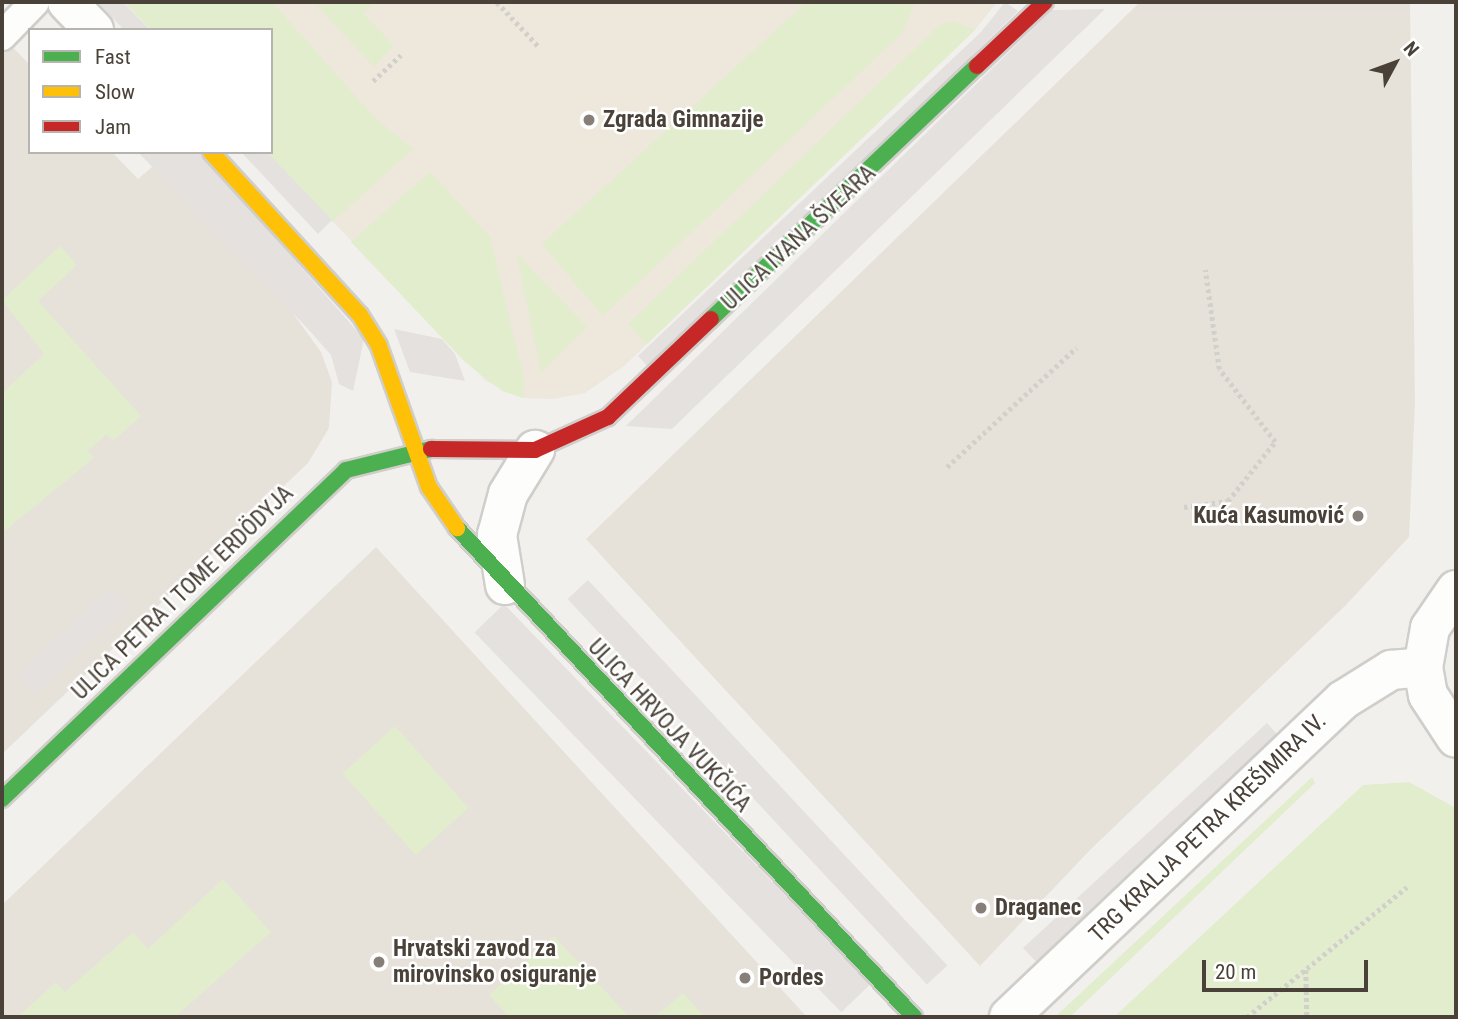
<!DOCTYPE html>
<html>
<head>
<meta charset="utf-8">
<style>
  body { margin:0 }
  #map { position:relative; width:1458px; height:1019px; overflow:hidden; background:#f2f0ed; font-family:"Roboto Condensed",sans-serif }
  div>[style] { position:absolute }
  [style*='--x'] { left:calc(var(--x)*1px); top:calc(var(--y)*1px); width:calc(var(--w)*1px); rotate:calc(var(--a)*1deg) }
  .residential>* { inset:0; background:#e6e2da }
  .education>* { inset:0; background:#ede7dc }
  .green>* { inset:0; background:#e2edcd; transform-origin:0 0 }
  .parking>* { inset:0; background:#e4e1de; transform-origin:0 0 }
  .path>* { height:4.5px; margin-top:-2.25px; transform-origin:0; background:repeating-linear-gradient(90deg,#d2d0cb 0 3.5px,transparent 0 7px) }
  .roads { filter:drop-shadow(2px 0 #d0ceca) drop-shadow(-2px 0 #d0ceca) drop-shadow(0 2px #d0ceca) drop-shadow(0 -2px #d0ceca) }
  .lane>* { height:28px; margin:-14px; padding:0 14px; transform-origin:14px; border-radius:14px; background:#fdfdfc }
  .street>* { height:38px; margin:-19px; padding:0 19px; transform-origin:19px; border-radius:19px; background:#fdfdfc }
  .fast>* { height:16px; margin:-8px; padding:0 8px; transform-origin:8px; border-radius:8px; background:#4caf50 }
  .slow>* { height:16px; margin:-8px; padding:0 8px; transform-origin:8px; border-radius:8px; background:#ffc107 }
  .jam>* { height:16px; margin:-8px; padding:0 8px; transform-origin:8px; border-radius:8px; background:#c62828 }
  .dots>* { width:19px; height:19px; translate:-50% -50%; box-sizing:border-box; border:4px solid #fff; border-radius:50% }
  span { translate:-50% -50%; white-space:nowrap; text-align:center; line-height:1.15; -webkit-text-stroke:5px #fff; paint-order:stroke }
  .poi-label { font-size:23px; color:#4a4238; font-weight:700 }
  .left { translate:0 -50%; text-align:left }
  .right { translate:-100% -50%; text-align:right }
  .street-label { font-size:23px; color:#4a4238 }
  .frame { position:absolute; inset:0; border:4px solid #4a4238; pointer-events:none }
  .legend { position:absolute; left:28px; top:28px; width:245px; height:126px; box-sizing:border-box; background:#fff; border:2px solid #b7b3af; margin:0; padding:9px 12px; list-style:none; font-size:21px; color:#4a4238 }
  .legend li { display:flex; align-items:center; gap:14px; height:35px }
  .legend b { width:35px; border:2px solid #b7b3af }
  .north { position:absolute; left:1360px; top:28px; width:70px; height:70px; -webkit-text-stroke:5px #fff; paint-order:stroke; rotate:49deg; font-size:19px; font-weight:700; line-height:28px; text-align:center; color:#4a4238 }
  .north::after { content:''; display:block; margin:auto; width:24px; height:32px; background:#4a4238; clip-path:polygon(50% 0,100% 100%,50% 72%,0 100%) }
  .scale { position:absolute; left:1202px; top:960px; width:166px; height:32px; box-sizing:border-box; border:4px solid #4a4238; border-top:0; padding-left:9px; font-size:21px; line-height:24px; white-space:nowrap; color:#4a4238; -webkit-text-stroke:5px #fff; paint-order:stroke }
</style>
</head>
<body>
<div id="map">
  <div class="residential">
    <div style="clip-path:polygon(1140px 2px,1410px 2px,1415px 402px,1409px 537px,1346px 605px,1090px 850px,980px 966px,586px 539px)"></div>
    <div style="clip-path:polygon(2px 36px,30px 65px,30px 152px,112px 152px,138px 179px,153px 166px,287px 305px,321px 352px,332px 382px,329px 428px,308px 463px,2px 754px)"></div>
    <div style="clip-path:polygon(376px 547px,807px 1017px,2px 1017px,2px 905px)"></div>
  </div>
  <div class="education">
    <div style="clip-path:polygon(124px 2px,997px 2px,975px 30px,624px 366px,585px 393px,553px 399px,523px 398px,486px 381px,266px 152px,271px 152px,271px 30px,151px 30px)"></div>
  </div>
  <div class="green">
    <div style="clip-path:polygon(124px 2px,272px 2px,375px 118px,413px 149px,332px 222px,266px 152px,271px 152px,271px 30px,151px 30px)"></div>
    <div style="clip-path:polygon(314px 2px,375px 2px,363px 14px,394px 46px,374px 67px)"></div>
    <div style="clip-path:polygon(807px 2px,915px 2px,902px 33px,603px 316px,542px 244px)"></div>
    <div style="clip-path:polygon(953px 21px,975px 30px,647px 344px,628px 324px,940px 25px)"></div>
    <div style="clip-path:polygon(430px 172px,490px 237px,524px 380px,523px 398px,502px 391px,465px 362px,351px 242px)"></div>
    <div style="clip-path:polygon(60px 246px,77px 265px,38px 301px,141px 416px,113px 441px,107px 434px,88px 451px,94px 458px,2px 533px,2px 393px,44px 354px,2px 300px)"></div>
    <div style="clip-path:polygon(516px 253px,587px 327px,541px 372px,523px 285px)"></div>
    <div style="left:395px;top:726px;width:110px;height:71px;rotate:48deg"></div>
    <div style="clip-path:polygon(1312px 777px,1315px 783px,1070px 1017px,1055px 1017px)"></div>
    <div style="clip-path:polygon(1409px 782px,1456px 808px,1456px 1017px,1114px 1017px,1363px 785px)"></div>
    <div style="clip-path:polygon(223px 879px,271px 932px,175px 1017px,18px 1017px,56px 982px,65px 992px,133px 932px,148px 949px)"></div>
    <div style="clip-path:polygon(554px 936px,620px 1007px,629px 1017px,509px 1017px,489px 995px)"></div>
    <div style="clip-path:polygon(683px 993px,705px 1017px,655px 1017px)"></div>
  </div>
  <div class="parking">
    <div style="clip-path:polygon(98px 2px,123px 2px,150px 30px,124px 30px)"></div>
    <div style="clip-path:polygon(1005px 2px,1018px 11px,650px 369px,638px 356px,981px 32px)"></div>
    <div style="clip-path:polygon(1105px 9px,672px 429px,626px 426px,1052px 10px)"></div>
    <div style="clip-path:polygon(138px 152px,200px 152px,364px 339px,353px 391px,339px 384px,331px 355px,308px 329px)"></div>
    <div style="clip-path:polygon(241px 152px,267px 152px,332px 220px,318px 234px)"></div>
    <div style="clip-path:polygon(394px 329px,442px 339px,455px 354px,465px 381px,410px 372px)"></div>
    <div style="left:588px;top:580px;width:527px;height:28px;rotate:47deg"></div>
    <div style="left:110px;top:588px;width:26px;height:127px;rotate:47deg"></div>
    <div style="left:504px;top:604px;width:528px;height:41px;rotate:46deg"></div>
    <div style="clip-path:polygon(1267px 723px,1283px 741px,1045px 971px,1023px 948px)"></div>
  </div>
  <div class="path">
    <div style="--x:497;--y:2;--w:60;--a:47"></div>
    <div style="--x:373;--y:81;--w:38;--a:-43"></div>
    <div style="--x:947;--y:467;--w:176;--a:-42.7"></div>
    <div style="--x:1184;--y:507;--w:44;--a:-7.8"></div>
    <div style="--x:1228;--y:501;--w:75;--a:-51.5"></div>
    <div style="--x:1275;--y:442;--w:92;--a:-127.5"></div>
    <div style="--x:1219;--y:369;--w:100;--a:-98"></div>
    <div style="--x:1306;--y:970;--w:47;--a:88.8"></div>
    <div style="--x:1247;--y:1017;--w:206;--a:-39.1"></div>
  </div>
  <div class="roads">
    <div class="lane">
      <div style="--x:2;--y:36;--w:47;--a:-45.9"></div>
    </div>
    <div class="street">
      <div style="--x:67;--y:2;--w:39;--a:46"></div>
      <div style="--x:505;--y:585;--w:51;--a:-99.1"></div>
      <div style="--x:497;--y:535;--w:42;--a:-75"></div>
      <div style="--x:508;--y:494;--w:52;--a:-58.5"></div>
      <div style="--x:1456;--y:590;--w:46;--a:124.4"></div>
      <div style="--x:1430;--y:628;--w:40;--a:100"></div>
      <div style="--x:1423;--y:667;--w:28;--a:80"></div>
      <div style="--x:1428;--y:695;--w:51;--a:56.9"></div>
      <div style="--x:1009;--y:1017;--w:460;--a:-43.5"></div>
      <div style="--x:1343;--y:700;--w:57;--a:-32"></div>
      <div style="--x:1391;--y:670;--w:32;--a:-5"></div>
    </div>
    <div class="fast">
      <div style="--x:711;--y:319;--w:367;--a:-43.6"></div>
      <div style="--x:457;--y:528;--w:669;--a:46.94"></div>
      <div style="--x:2;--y:799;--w:476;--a:-43.7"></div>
      <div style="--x:346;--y:470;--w:88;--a:-13.9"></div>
    </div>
    <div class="slow">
      <div style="--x:211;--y:152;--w:221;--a:47.6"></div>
      <div style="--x:360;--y:315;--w:36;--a:58"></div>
      <div style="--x:379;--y:346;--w:150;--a:70.5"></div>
      <div style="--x:429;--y:487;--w:50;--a:55.7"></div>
    </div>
    <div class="jam">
      <div style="--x:977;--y:66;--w:93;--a:-43.3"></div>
      <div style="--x:431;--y:449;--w:104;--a:0.6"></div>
      <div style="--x:535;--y:450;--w:80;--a:-24.3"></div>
      <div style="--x:608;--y:417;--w:142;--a:-43.6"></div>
    </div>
  </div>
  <div class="dots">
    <div style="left:589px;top:120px;background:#857f77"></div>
    <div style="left:1358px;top:516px;background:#857f77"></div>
    <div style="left:981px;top:908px;background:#857f77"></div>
    <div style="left:379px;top:962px;background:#857f77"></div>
    <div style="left:745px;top:978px;background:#857f77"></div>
  </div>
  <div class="poi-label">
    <span class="left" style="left:603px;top:120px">Zgrada Gimnazije</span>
    <span class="right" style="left:1344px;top:516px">Kuća Kasumović</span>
    <span class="left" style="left:995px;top:908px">Draganec</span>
    <span class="left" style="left:393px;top:962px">Hrvatski zavod za<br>mirovinsko osiguranje</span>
    <span class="left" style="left:759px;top:978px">Pordes</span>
  </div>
  <div class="street-label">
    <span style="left:799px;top:238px;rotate:-43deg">ULICA IVANA ŠVEARA</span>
    <span style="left:183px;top:593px;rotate:-44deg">ULICA PETRA I TOME ERDÖDYJA</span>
    <span style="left:669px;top:726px;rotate:47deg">ULICA HRVOJA VUKČIĆA</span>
    <span style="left:1208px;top:828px;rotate:-44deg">TRG KRALJA PETRA KREŠIMIRA IV.</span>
  </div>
  <div class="frame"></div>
  <ul class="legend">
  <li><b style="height:9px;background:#4caf50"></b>Fast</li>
  <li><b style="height:9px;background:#ffc107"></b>Slow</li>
  <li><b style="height:9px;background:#c62828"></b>Jam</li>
  </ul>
  <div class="north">N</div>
  <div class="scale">20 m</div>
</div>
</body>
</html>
